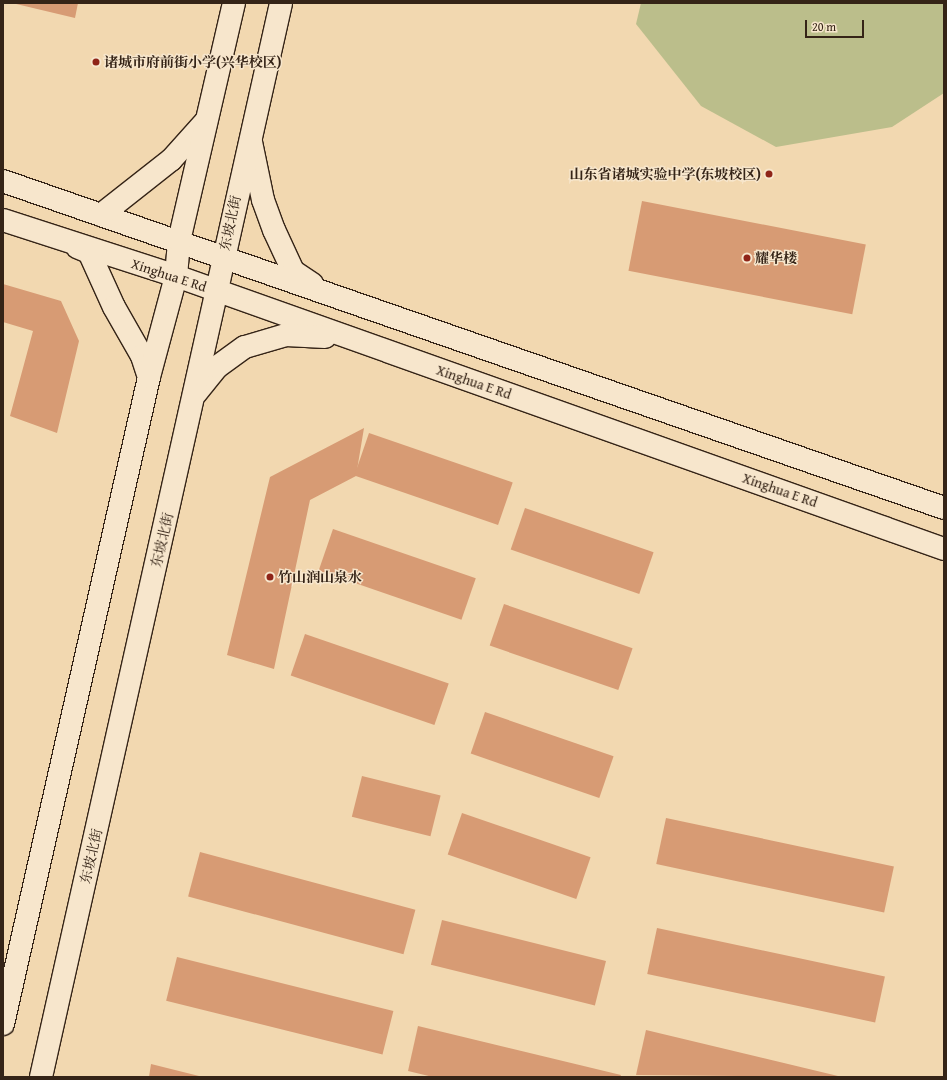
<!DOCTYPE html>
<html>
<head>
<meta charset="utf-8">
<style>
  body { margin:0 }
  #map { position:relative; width:947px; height:1080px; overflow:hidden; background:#f2d8b0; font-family:"Gentium Book Plus","Noto Serif SC",serif }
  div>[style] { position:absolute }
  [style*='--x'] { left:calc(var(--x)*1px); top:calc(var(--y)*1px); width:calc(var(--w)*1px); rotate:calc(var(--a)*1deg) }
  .green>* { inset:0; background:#bbbe8b }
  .building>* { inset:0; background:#d79b74; transform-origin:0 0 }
  .roads { filter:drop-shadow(1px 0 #352417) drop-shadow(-1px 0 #352417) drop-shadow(0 1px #352417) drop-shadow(0 -1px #352417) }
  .secondary>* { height:22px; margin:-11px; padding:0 11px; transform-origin:11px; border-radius:11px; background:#f7e6cc }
  .dots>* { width:11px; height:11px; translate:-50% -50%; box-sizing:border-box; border:2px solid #f7e6cc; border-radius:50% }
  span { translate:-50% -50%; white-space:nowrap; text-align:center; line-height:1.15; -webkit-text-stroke:3px #f7e6cc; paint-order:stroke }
  .poi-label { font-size:14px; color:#352417; font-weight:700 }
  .left { translate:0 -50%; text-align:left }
  .right { translate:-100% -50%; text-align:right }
  .street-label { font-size:14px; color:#352417 }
  .frame { position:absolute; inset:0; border:4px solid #352417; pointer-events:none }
  .scale { position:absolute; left:805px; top:20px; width:59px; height:18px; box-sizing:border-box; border:2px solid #352417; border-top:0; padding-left:5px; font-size:12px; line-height:14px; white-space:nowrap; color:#352417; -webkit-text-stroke:3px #f7e6cc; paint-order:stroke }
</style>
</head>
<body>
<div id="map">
  <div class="green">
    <div style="clip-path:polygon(641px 3px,944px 3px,944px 93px,892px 127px,776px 147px,701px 106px,636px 24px)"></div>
  </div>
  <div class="building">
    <div style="clip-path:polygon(12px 3px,78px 3px,75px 18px)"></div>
    <div style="left:642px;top:201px;width:228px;height:71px;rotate:11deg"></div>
    <div style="clip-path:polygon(3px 284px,61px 301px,79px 341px,57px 433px,10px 416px,33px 331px,3px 322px)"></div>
    <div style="clip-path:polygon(364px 428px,356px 476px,310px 500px,274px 669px,227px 655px,270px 477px)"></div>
    <div style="left:369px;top:433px;width:152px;height:45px;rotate:19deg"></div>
    <div style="left:525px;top:508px;width:136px;height:44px;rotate:19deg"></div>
    <div style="left:333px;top:529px;width:151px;height:44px;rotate:19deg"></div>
    <div style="left:504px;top:604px;width:136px;height:44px;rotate:19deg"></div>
    <div style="left:305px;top:634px;width:152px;height:44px;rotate:19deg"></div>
    <div style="left:485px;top:712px;width:136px;height:44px;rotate:19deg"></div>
    <div style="left:362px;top:776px;width:81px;height:42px;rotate:14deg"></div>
    <div style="left:462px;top:813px;width:136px;height:44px;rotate:19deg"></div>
    <div style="left:666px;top:818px;width:233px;height:47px;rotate:12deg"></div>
    <div style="left:200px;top:852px;width:223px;height:46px;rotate:15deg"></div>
    <div style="left:442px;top:920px;width:169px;height:46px;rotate:14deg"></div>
    <div style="left:657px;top:928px;width:233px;height:47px;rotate:12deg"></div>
    <div style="left:177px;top:957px;width:223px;height:45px;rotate:14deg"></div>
    <div style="clip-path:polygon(418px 1026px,621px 1075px,620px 1077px,433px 1077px,408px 1071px)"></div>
    <div style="clip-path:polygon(646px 1030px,838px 1076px,838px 1077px,636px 1075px)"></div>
    <div style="clip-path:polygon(151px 1064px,199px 1076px,199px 1077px,149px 1077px)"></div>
  </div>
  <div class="roads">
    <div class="secondary">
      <div style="--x:251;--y:142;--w:59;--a:78.3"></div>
      <div style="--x:263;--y:200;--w:32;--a:70"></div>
      <div style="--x:274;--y:230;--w:45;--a:65.1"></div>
      <div style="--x:293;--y:271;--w:23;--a:34"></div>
      <div style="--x:3;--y:181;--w:996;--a:19.16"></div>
      <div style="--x:101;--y:215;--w:89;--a:-38.2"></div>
      <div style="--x:171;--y:160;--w:52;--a:-48.1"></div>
      <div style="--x:3;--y:220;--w:182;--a:17.9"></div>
      <div style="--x:176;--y:276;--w:815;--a:19.57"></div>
      <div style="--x:77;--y:247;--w:13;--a:23"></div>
      <div style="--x:89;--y:252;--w:60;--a:65.6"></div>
      <div style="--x:114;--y:307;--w:56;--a:60.3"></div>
      <div style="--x:142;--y:356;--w:22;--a:72"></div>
      <div style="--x:196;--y:393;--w:33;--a:-51"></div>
      <div style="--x:217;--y:367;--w:34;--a:-36"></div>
      <div style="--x:245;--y:347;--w:43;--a:-16.3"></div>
      <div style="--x:286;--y:335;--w:39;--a:3"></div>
      <div style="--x:3;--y:1024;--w:663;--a:-77.28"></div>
      <div style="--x:149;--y:377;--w:105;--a:-75"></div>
      <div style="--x:176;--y:276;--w:35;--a:-85"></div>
      <div style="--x:179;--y:241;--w:244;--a:-77"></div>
      <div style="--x:41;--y:1077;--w:1100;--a:-77.4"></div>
    </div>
  </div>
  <div class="dots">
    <div style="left:96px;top:62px;background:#8f2418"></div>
    <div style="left:769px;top:174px;background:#8f2418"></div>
    <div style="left:747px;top:258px;background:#8f2418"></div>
    <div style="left:270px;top:577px;background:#8f2418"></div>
  </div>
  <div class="poi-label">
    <span class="left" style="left:104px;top:62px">诸城市府前街小学(兴华校区)</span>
    <span class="right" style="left:761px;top:174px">山东省诸城实验中学(东坡校区)</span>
    <span class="left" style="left:755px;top:258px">耀华楼</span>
    <span class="left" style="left:278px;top:577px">竹山润山泉水</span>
  </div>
  <div class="street-label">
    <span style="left:230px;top:223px;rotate:-78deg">东坡北街</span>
    <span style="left:169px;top:275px;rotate:18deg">Xinghua E Rd</span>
    <span style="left:474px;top:382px;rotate:19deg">Xinghua E Rd</span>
    <span style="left:780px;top:490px;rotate:19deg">Xinghua E Rd</span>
    <span style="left:162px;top:540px;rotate:-77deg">东坡北街</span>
    <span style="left:91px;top:856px;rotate:-77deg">东坡北街</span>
  </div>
  <div class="frame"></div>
  <div class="scale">20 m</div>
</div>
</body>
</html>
